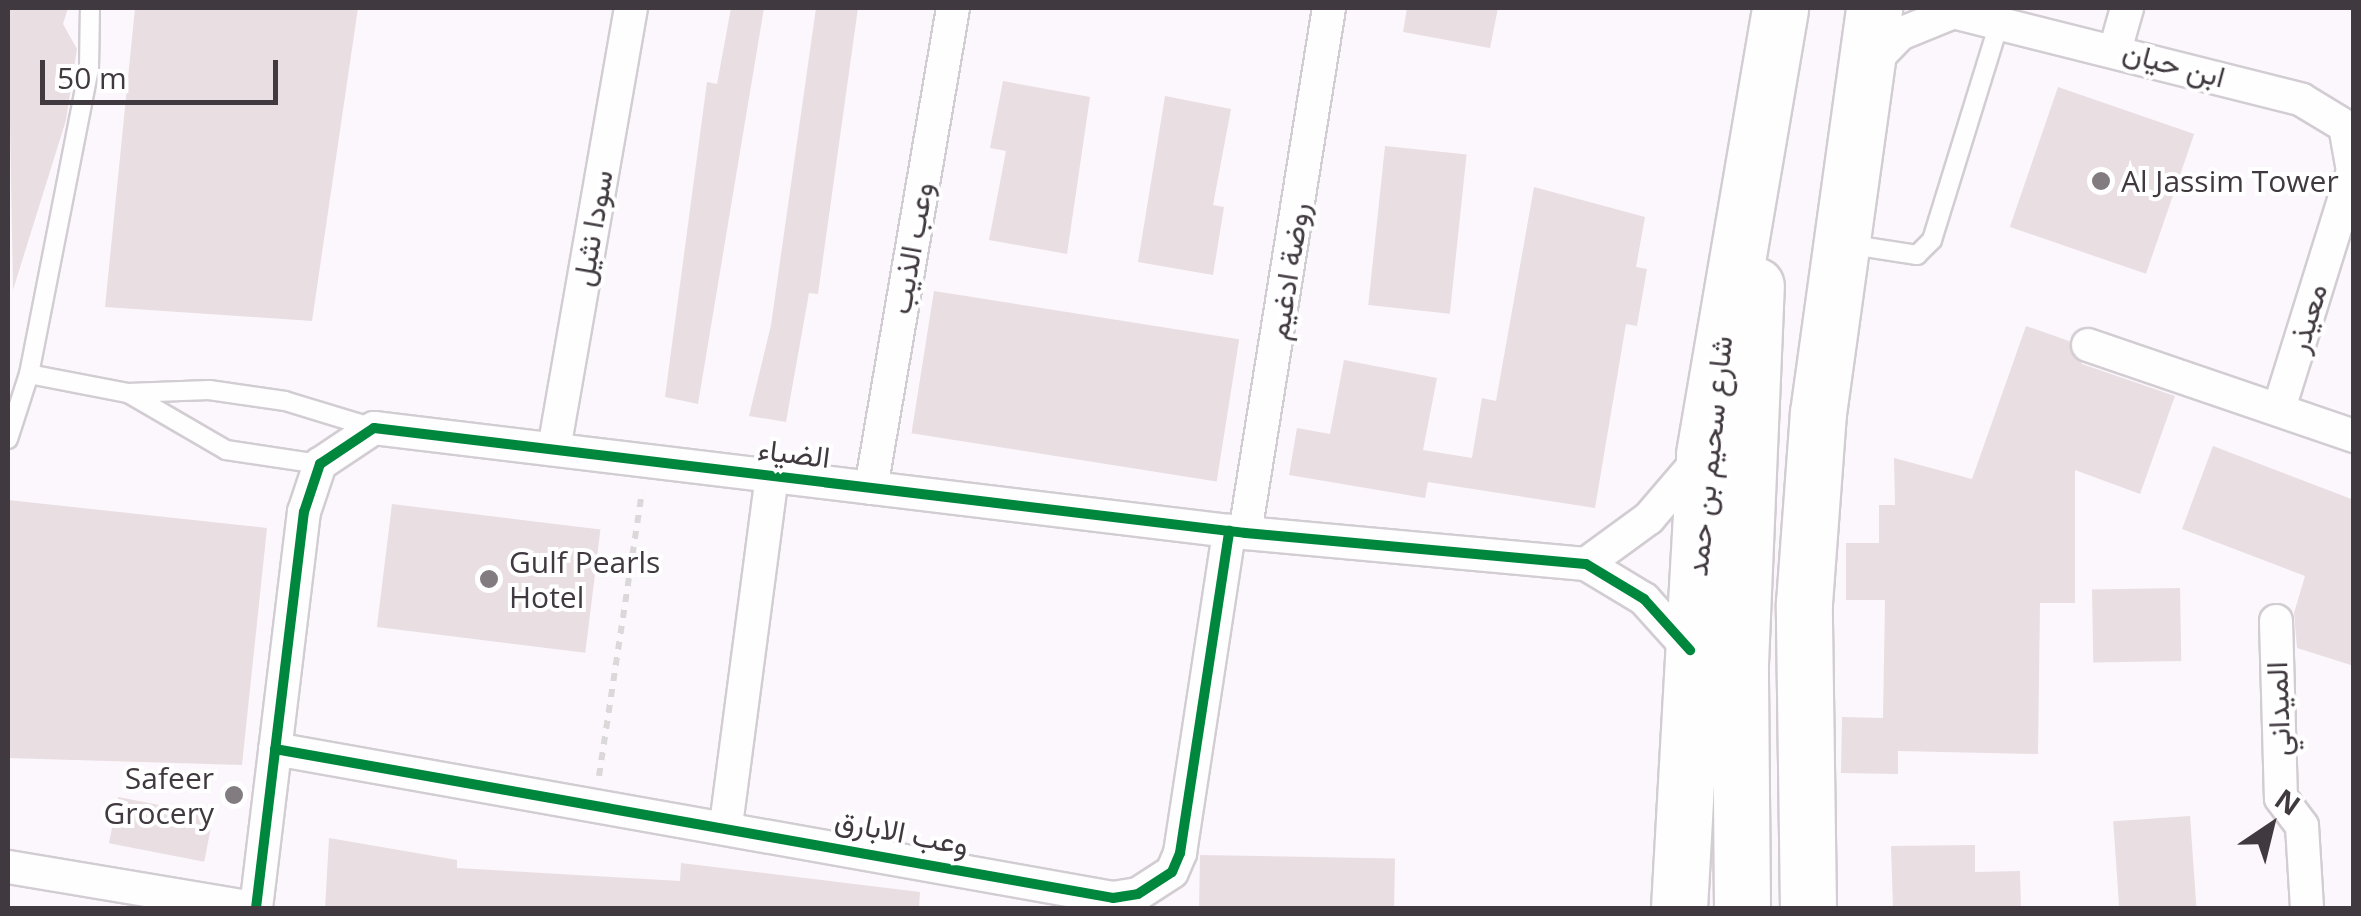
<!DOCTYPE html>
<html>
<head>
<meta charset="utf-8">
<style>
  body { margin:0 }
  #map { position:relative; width:2361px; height:916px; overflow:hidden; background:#fcf7fc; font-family:"Open Sans",Vazirmatn,sans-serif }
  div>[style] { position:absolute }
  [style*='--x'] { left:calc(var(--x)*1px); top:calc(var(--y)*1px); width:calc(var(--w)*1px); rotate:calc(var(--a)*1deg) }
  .building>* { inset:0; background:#e9dee2; transform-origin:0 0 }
  .path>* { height:6px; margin-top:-3px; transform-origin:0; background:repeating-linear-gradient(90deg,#dbd8da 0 8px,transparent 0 16px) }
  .roads { filter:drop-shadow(2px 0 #d2cdd2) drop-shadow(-2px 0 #d2cdd2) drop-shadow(0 2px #d2cdd2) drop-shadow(0 -2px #d2cdd2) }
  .service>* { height:18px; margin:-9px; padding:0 9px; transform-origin:9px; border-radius:9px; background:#fffeff }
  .minor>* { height:32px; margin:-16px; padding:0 16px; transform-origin:16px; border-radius:16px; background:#fffeff }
  .trunk>* { height:55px; margin:-27.5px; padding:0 27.5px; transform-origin:27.5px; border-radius:27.5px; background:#fffeff }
  .cycleway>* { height:10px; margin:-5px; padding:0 5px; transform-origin:5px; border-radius:5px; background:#00873e }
  .dots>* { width:28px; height:28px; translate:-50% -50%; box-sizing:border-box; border:5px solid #fff; border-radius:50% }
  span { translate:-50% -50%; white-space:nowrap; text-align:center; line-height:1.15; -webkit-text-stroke:8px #fff; paint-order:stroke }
  .street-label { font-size:30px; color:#40393f }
  .poi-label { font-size:30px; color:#40393f }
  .left { translate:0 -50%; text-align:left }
  .right { translate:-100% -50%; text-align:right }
  .frame { position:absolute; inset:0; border:10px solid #40393f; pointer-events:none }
  .north { position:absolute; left:2221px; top:776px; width:100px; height:100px; -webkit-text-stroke:8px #fff; paint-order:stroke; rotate:35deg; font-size:28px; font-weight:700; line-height:40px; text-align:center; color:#40393f }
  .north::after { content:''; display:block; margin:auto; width:35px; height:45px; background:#40393f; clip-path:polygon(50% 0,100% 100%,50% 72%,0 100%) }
  .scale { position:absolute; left:40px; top:60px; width:238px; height:45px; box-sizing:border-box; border:5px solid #40393f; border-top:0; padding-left:12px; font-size:30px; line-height:35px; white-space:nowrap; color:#40393f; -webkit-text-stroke:8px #fff; paint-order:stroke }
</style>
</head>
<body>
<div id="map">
  <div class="building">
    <div style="clip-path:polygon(8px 8px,68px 8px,63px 24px,77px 49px,66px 120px,13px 290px)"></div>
    <div style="clip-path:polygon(135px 8px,358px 8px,312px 321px,105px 307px)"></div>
    <div style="clip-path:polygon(731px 8px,764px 8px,698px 404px,665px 397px,707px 82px,717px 84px)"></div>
    <div style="clip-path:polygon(816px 8px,858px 8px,818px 294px,809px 293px,786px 422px,749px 416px,771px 325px)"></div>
    <div style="clip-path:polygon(1407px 8px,1498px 8px,1490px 48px,1403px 32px)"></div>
    <div style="clip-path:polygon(1003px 81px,1090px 97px,1067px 254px,989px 240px,1006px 151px,990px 148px)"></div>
    <div style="left:2058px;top:87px;width:144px;height:148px;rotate:19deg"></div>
    <div style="clip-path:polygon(1165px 96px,1231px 109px,1213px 205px,1224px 207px,1213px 275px,1138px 262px)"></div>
    <div style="left:1385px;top:146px;width:82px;height:160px;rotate:6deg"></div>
    <div style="clip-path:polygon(1534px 187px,1645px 217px,1636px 267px,1647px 269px,1637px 326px,1626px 324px,1595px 508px,1428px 482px,1425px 498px,1289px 475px,1297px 428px,1330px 434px,1344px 360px,1437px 378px,1423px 450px,1472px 458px,1482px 398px,1496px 401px)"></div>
    <div style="left:934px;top:291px;width:309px;height:144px;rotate:9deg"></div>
    <div style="clip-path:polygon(2026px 326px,2069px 341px,2082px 364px,2175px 396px,2140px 494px,2075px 470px,2075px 603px,2040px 603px,2038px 754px,1898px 751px,1898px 774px,1841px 773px,1842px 717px,1883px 718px,1885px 600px,1846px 600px,1846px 543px,1879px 543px,1879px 505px,1895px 505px,1894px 458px,1972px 479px)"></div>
    <div style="clip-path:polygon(2213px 446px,2354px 500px,2354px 666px,2297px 648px,2294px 613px,2305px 576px,2182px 529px)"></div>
    <div style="clip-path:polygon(8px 500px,267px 528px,242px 765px,8px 758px)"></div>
    <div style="left:392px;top:504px;width:210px;height:124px;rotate:7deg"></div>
    <div style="left:2180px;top:588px;width:73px;height:88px;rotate:89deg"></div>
    <div style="left:118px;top:797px;width:97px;height:47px;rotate:11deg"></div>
    <div style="left:2190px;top:816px;width:92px;height:77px;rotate:86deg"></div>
    <div style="clip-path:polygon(329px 838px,457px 860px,457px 868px,680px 881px,681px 863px,920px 892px,919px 908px,325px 908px)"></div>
    <div style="clip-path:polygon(1975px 845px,1975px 872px,2020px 871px,2021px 908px,1893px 908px,1891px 846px)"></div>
    <div style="left:1200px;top:855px;width:195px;height:53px;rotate:1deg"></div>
  </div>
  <div class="path">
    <div style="--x:599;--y:776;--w:288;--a:-81.4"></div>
  </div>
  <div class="roads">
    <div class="service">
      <div style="--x:1846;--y:244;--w:72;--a:8.8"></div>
      <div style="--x:1917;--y:255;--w:21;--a:-45"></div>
      <div style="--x:1932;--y:240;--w:226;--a:-72.8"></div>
      <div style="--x:29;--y:374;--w:101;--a:10.9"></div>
      <div style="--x:128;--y:393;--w:81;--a:-2.1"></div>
      <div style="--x:209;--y:390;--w:77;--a:8.2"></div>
      <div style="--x:285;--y:401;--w:93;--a:16.9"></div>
      <div style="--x:128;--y:393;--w:113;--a:30.2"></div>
      <div style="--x:226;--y:450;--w:95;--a:8.5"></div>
      <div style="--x:8;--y:439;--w:68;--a:-72.1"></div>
      <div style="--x:29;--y:374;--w:311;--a:-78.9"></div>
      <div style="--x:89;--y:69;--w:61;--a:-89.1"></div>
    </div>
    <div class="minor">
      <div style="--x:1937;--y:8;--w:376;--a:14.1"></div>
      <div style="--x:2302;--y:100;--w:50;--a:31.2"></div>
      <div style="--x:2345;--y:126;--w:46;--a:79.9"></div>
      <div style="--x:2353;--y:171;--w:248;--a:107.3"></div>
      <div style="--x:2116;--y:47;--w:41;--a:-74.2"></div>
      <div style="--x:1867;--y:68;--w:47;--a:-45.9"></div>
      <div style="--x:1900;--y:34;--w:53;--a:-22.2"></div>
      <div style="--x:2088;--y:345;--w:281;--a:18.9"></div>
      <div style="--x:554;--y:449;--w:448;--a:-80.1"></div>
      <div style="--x:871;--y:488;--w:487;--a:-80.3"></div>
      <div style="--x:1245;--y:533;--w:532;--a:-80.91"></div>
      <div style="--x:1586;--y:564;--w:78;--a:-36.1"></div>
      <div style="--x:1649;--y:518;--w:82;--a:-49.5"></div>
      <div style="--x:2276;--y:621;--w:177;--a:88.4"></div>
      <div style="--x:2281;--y:798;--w:35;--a:53"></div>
      <div style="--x:2302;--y:826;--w:82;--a:86.5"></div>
      <div style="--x:275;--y:749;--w:851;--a:10.08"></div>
      <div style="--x:1113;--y:898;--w:25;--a:-9"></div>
      <div style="--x:1138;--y:894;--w:40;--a:-32.9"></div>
      <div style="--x:1172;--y:872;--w:21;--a:-67"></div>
      <div style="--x:1180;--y:853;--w:326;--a:-81.3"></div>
      <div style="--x:726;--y:825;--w:353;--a:-82.5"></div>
      <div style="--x:8;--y:867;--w:248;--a:9.5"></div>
      <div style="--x:256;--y:908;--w:399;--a:-83.1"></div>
      <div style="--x:304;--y:512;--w:51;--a:-71.6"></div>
      <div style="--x:320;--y:464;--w:65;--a:-33.7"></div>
      <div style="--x:374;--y:428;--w:877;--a:6.87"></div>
      <div style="--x:1245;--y:533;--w:342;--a:5.2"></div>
      <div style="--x:1586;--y:564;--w:68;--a:31.1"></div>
      <div style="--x:1644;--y:599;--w:69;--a:48"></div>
    </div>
    <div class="trunk">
      <div style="--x:1679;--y:908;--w:455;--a:-86.8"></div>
      <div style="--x:1704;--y:454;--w:452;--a:-80.3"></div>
      <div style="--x:1742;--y:908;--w:245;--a:-90.5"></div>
      <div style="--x:1740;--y:663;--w:378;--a:-87.6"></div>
      <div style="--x:1808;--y:908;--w:305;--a:-90.8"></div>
      <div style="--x:1804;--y:603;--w:191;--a:-85.8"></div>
      <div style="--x:1818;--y:413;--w:409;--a:-82.1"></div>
    </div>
  </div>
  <div class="cycleway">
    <div style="--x:275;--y:749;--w:851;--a:10.08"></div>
    <div style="--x:1113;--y:898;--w:25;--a:-9"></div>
    <div style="--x:1138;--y:894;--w:40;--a:-32.9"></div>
    <div style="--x:1172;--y:872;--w:21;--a:-67"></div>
    <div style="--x:1180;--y:853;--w:326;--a:-81.3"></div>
    <div style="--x:256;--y:908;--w:399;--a:-83.1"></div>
    <div style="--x:304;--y:512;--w:51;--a:-71.6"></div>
    <div style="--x:320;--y:464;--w:65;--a:-33.7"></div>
    <div style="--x:374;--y:428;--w:877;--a:6.87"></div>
    <div style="--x:1245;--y:533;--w:342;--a:5.2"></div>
    <div style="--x:1586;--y:564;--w:68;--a:31.1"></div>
    <div style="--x:1644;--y:599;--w:69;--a:48"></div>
  </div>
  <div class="dots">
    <div style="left:2101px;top:181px;background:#827c81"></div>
    <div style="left:489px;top:579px;background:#827c81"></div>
    <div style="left:234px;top:795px;background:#827c81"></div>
  </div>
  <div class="street-label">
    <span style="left:2174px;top:64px;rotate:15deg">ابن حيان</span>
    <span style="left:592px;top:228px;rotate:-80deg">سودا نثيل</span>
    <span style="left:911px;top:248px;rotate:-80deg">وعب الذيب</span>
    <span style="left:1288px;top:271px;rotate:-81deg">روضة ادغيم</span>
    <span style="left:2307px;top:318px;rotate:-73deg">معيذر</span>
    <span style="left:794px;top:453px;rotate:7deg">الضياء</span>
    <span style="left:1709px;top:456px;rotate:-84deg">شارع سحيم بن حمد</span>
    <span style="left:2278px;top:709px;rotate:-92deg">الميداني</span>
    <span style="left:902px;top:832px;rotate:11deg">وعب الابارق</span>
  </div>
  <div class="poi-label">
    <span class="left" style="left:2121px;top:181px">Al Jassim Tower</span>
    <span class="left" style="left:509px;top:579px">Gulf Pearls<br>Hotel</span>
    <span class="right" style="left:214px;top:795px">Safeer<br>Grocery</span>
  </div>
  <div class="frame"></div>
  <div class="north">N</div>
  <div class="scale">50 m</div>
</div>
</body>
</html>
